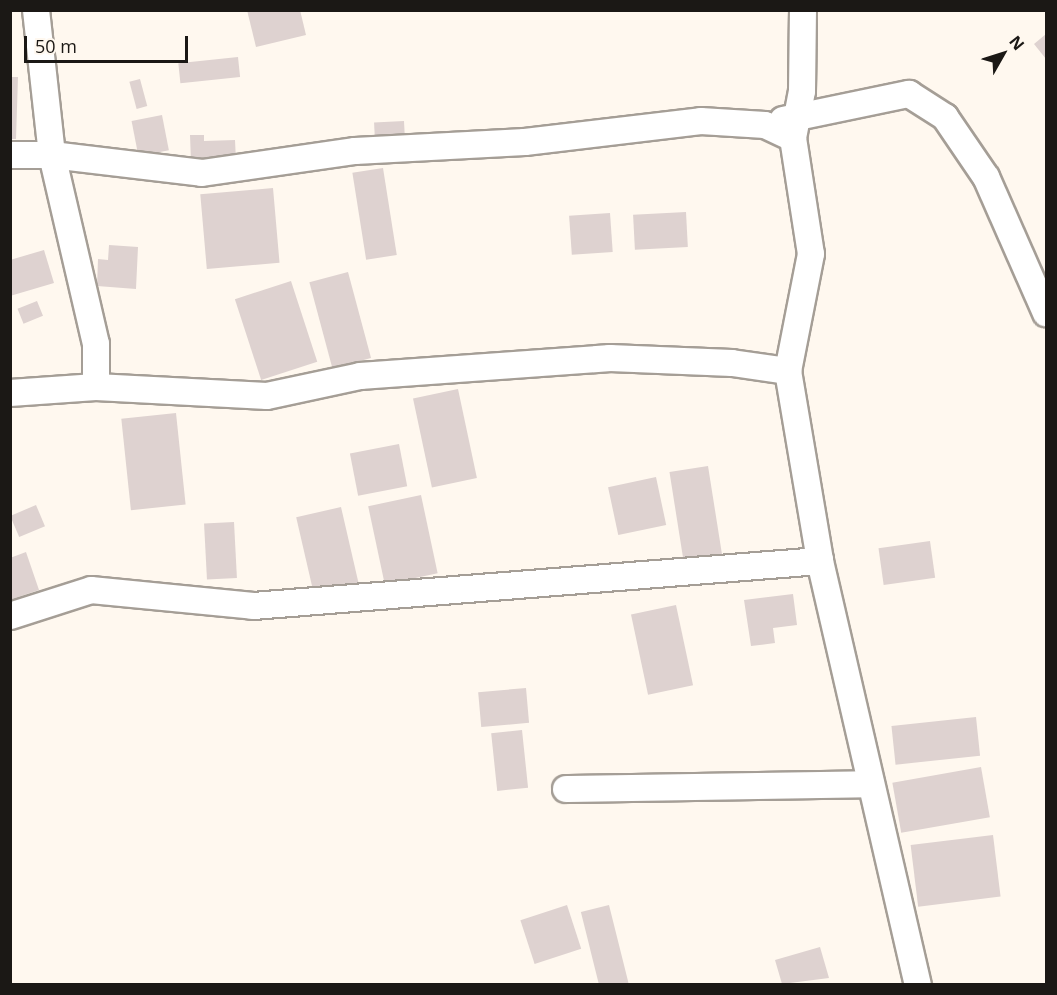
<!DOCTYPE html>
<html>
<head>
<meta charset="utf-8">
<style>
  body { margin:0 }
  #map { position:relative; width:1057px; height:995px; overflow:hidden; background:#fff8ef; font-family:"Open Sans",sans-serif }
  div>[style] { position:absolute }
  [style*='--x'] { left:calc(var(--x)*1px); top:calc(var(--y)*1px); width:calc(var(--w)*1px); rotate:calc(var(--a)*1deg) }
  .building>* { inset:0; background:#ded2d0; transform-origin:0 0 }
  .roads { filter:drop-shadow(2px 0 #a59e96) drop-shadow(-2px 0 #a59e96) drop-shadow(0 2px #a59e96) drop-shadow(0 -2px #a59e96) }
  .minor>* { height:26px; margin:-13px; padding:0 13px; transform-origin:13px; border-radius:13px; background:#fff }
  span { translate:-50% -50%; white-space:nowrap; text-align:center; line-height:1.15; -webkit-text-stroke:4.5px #fff8ef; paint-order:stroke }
  .frame { position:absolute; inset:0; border:12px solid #1b1815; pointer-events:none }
  .north { position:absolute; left:973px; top:24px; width:60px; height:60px; -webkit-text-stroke:4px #fff8ef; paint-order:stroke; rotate:51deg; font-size:16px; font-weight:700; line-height:24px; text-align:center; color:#1b1815 }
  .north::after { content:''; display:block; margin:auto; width:21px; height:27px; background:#1b1815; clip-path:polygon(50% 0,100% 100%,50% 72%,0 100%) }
  .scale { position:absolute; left:24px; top:36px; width:164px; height:27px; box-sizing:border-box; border:3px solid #1b1815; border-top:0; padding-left:8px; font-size:18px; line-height:21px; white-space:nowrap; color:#1b1815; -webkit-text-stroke:4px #fff8ef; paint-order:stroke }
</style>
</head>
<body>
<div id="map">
  <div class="building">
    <div style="clip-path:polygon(247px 10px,300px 10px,306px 35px,256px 47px)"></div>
    <div style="clip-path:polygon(1046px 34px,1046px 59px,1034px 44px)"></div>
    <div style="left:238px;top:57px;width:20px;height:60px;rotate:84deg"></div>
    <div style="clip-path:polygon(10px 77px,18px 77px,16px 139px,10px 139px)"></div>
    <div style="left:140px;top:79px;width:28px;height:11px;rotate:75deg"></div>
    <div style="left:162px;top:115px;width:36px;height:31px;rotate:79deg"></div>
    <div style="left:404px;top:121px;width:22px;height:30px;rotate:87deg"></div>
    <div style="clip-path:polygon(190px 135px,204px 135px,204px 141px,235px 140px,236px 161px,191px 162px)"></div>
    <div style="left:383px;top:168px;width:88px;height:31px;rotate:81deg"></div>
    <div style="left:273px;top:188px;width:75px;height:73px;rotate:85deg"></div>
    <div style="left:686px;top:212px;width:35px;height:53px;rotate:87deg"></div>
    <div style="left:610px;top:213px;width:39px;height:41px;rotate:86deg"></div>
    <div style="clip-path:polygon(109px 245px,138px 247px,136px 289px,97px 286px,98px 259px,108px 260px)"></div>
    <div style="clip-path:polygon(44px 250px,54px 283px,10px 296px,10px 260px)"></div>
    <div style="left:348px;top:272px;width:89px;height:40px;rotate:75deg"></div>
    <div style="left:291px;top:281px;width:85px;height:59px;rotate:72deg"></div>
    <div style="left:37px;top:301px;width:16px;height:21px;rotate:68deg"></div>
    <div style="left:458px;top:389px;width:91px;height:46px;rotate:78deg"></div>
    <div style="left:176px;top:413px;width:92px;height:55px;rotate:84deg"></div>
    <div style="left:399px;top:444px;width:43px;height:50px;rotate:79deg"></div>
    <div style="left:708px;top:466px;width:93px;height:39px;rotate:81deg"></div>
    <div style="left:656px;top:477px;width:49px;height:49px;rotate:78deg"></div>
    <div style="left:421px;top:495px;width:80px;height:54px;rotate:78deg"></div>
    <div style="left:36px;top:505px;width:23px;height:28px;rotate:67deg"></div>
    <div style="left:341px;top:507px;width:80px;height:46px;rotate:77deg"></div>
    <div style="left:234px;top:522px;width:56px;height:30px;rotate:87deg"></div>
    <div style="left:930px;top:541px;width:37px;height:52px;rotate:82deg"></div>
    <div style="clip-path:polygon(26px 552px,39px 590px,12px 599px,10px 558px)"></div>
    <div style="clip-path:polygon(793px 594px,797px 625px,773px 628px,775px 643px,751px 646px,744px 600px)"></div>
    <div style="left:676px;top:605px;width:82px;height:46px;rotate:78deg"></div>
    <div style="left:526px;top:688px;width:35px;height:48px;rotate:85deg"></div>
    <div style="left:976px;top:717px;width:39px;height:85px;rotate:84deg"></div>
    <div style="left:522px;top:730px;width:58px;height:31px;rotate:84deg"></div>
    <div style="left:981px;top:767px;width:51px;height:90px;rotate:80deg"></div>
    <div style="left:993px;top:835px;width:62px;height:83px;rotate:83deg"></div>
    <div style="left:567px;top:905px;width:46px;height:49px;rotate:72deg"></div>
    <div style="left:609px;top:905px;width:81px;height:29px;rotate:76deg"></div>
    <div style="clip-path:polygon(820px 947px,829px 978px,782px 984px,775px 960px)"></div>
  </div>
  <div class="roads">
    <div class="minor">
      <div style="--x:36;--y:10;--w:146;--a:83.7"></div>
      <div style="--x:52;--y:155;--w:194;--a:76.9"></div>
      <div style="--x:96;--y:344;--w:43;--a:90"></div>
      <div style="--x:803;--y:10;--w:81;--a:90.7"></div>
      <div style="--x:802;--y:91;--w:48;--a:100.8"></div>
      <div style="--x:793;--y:138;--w:117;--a:81.2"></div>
      <div style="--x:811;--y:254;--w:119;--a:101.1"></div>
      <div style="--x:788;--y:371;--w:193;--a:80.4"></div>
      <div style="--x:820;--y:561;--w:434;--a:77"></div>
      <div style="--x:783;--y:120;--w:129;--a:-11.7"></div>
      <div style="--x:909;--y:94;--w:43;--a:32.6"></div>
      <div style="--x:945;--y:117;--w:73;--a:55.7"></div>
      <div style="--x:986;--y:177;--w:149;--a:66.2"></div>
      <div style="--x:10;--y:155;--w:42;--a:0"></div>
      <div style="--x:52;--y:155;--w:151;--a:6.8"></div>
      <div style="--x:202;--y:173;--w:155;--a:-8.2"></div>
      <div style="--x:355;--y:151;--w:170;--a:-3"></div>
      <div style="--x:525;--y:142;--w:177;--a:-6.8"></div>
      <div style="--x:701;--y:121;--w:64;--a:3.6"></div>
      <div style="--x:765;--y:125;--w:31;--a:25"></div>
      <div style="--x:10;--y:393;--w:86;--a:-4"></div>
      <div style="--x:96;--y:387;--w:171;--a:3"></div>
      <div style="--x:267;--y:396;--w:95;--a:-12.1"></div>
      <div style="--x:360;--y:376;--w:251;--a:-4.1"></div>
      <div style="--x:610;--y:358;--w:122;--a:2.3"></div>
      <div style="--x:732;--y:363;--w:57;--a:8.1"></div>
      <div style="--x:10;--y:616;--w:85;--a:-17.8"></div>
      <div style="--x:91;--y:590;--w:163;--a:5.6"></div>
      <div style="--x:253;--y:606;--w:569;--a:-4.54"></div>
      <div style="--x:566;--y:789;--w:305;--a:-0.9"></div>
    </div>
  </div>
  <div class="frame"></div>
  <div class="north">N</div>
  <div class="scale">50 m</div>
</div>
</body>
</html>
